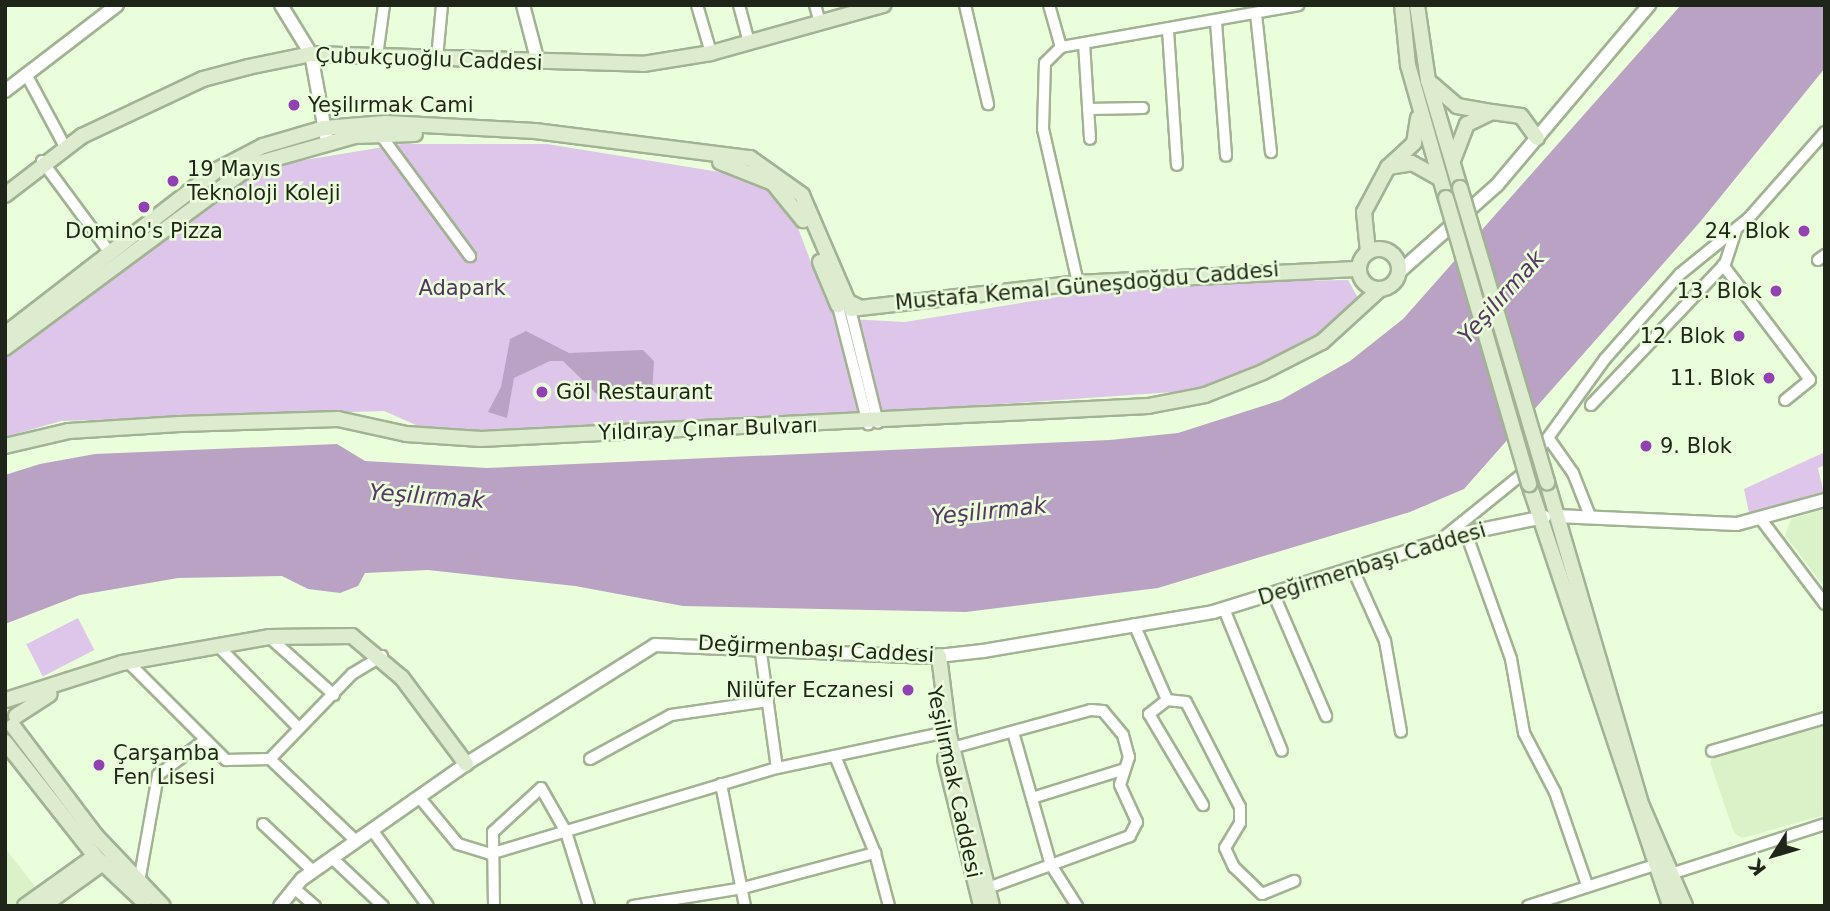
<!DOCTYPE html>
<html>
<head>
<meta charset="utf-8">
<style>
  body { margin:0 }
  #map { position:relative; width:1830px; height:911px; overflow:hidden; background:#ebfedb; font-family:"DejaVu Sans",sans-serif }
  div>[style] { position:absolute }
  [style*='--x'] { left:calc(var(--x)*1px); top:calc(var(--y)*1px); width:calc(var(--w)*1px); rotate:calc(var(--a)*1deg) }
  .built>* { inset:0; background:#dbf2c9 }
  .green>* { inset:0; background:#ddc6e9; transform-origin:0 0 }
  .water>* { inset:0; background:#b9a2c4 }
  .roads { filter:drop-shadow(2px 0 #a1b393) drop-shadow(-2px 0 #a1b393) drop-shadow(0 2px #a1b393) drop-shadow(0 -2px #a1b393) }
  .minor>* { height:10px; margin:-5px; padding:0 5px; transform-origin:5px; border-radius:5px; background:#fff }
  .tertiary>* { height:12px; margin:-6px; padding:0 6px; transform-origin:6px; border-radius:6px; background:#fff }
  .secondary>* { height:14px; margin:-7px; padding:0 7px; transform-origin:7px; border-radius:7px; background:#ddeccf }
  .secondary>.ring { margin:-7px; padding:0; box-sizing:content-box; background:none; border:14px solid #ddeccf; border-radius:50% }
  .bridges { filter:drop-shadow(2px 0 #a1b393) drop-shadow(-2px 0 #a1b393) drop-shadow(0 2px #a1b393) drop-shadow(0 -2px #a1b393) }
  .secondary-bridge>* { height:14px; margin:-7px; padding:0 7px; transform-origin:7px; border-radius:7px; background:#ddeccf }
  .dots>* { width:19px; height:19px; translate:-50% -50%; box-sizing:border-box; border:4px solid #ebfedb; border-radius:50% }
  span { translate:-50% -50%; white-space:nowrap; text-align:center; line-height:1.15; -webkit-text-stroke:5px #ebfedb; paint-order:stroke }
  .street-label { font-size:21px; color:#1f2619 }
  .poi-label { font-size:21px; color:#1f2619 }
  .left { translate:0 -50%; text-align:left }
  .right { translate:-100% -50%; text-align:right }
  .park-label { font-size:21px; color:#523361 }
  .water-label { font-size:23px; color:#563664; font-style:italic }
  .frame { position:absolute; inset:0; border:7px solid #1f2619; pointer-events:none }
  .north { position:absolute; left:1739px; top:820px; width:70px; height:70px; -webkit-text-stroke:5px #ebfedb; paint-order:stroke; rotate:233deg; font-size:19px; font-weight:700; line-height:28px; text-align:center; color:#1f2619 }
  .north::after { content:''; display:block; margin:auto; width:24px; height:32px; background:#1f2619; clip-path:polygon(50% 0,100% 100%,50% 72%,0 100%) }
</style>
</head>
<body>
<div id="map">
  <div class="built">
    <div style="clip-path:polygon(1825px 509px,1825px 588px,1785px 535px,1791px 519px)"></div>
    <div style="clip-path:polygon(1825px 723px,1825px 815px,1742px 838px,1734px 833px,1710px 762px,1714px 755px)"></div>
    <div style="clip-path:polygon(5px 848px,37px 889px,15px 906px,5px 906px)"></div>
  </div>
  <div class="green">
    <div style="clip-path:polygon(402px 144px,547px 144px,738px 175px,769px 188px,790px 207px,825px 299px,849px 319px,905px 322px,1143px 283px,1348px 280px,1358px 298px,1319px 337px,1202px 390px,744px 422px,432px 432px,384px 411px,61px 421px,5px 437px,5px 353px,239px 179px,280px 164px)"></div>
    <div style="clip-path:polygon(1825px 452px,1825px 465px,1818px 468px,1825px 498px,1749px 513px,1744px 489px)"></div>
    <div style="left:78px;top:618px;width:36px;height:58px;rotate:63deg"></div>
  </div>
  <div class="water">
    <div style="clip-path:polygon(1681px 5px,1825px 5px,1825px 68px,1700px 222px,1464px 489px,1410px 512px,1158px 588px,966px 612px,683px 606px,575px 586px,428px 570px,365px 573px,358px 586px,340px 593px,308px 589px,282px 576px,178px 578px,80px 595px,5px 624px,5px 475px,40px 464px,95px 454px,337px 444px,365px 461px,487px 468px,1110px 440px,1178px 433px,1281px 400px,1350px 361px,1403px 319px)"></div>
    <div style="clip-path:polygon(526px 331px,569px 353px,643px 350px,654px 361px,652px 394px,603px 400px,563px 361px,550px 361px,514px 378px,507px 418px,488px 412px,501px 387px,510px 339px)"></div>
  </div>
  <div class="roads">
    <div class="minor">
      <div style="--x:697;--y:5;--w:50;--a:73.7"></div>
      <div style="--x:739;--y:5;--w:38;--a:75"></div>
      <div style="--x:815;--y:5;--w:18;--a:74"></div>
      <div style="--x:965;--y:5;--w:102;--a:76.9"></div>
      <div style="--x:1049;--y:5;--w:44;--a:74.1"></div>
      <div style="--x:1256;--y:14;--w:139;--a:83.8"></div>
      <div style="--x:1216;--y:22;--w:134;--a:85.7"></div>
      <div style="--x:1168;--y:30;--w:135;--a:86.2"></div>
      <div style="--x:1084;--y:43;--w:96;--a:86.4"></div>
      <div style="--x:377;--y:56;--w:51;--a:-82.2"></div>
      <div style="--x:437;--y:58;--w:53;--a:-84.6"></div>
      <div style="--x:26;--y:74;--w:81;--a:61.8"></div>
      <div style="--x:1088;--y:109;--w:55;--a:-1"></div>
      <div style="--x:380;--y:134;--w:152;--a:53.6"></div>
      <div style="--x:42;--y:161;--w:114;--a:53.5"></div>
      <div style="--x:1818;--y:260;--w:9;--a:-36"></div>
      <div style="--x:1723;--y:265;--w:144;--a:52.9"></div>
      <div style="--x:1810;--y:380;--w:32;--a:141"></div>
      <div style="--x:1078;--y:283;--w:158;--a:-102.8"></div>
      <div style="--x:1043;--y:129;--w:66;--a:-88.3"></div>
      <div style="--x:1045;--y:63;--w:23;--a:-45"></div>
      <div style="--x:1061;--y:47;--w:241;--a:-10"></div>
      <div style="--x:850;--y:309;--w:117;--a:76.2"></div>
      <div style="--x:839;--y:310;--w:118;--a:75.7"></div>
      <div style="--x:1591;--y:405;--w:195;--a:-46.5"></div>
      <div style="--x:1725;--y:264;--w:35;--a:-72"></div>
      <div style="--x:1549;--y:439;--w:42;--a:54.8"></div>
      <div style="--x:1573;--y:473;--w:46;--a:68.4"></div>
      <div style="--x:1760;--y:518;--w:108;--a:52.9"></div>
      <div style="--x:1466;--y:533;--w:134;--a:70.3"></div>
      <div style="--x:1511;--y:659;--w:75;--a:80"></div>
      <div style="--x:1524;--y:733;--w:67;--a:62.3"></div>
      <div style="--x:1555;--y:792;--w:98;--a:71"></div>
      <div style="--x:1443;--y:538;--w:100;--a:-38.9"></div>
      <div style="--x:1521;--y:475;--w:143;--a:-54.1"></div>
      <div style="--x:1605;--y:359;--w:113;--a:-48.6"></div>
      <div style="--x:1680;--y:274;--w:87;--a:-39"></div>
      <div style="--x:1748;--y:219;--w:116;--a:-48.5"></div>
      <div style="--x:1354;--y:572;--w:76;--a:65.8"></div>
      <div style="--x:1385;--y:641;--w:92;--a:80"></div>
      <div style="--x:1274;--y:595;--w:132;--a:66.7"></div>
      <div style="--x:1224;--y:609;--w:153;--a:67.8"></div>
      <div style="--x:1134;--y:624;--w:83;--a:66.5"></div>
      <div style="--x:1167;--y:700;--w:23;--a:142"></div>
      <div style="--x:1149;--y:714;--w:106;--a:59.3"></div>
      <div style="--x:269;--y:637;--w:87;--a:41.7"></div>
      <div style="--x:218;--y:646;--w:114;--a:45.4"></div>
      <div style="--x:760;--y:646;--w:123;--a:82.1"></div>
      <div style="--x:128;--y:662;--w:139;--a:45"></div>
      <div style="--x:226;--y:760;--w:44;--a:-1.3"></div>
      <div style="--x:270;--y:759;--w:119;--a:43.6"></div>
      <div style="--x:1167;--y:700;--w:19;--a:6"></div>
      <div style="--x:1186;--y:702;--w:118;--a:62.8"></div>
      <div style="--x:1240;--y:807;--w:16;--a:90"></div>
      <div style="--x:1240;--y:823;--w:29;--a:121"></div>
      <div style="--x:1225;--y:848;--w:21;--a:65"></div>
      <div style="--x:1234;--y:867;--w:39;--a:44"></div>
      <div style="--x:1262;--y:894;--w:35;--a:-22"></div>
      <div style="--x:1013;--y:732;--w:138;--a:74.1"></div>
      <div style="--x:1051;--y:865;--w:49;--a:57.6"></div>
      <div style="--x:952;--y:748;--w:144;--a:-15.3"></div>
      <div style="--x:1091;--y:710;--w:12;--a:5"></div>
      <div style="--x:1103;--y:711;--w:31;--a:50"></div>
      <div style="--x:1123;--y:735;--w:23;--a:75"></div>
      <div style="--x:1129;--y:757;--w:29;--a:108"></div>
      <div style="--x:1120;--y:785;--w:41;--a:65.3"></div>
      <div style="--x:1137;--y:822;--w:16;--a:117"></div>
      <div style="--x:1130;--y:836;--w:151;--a:159.9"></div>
      <div style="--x:1712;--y:751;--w:118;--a:-16.3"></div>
      <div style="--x:835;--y:756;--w:105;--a:67.6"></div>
      <div style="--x:875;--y:853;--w:55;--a:75.2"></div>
      <div style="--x:270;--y:759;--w:118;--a:-46"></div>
      <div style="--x:352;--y:674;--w:35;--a:-31"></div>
      <div style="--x:590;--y:759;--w:92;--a:-28.5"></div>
      <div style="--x:671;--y:715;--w:98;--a:-8.2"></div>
      <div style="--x:721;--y:784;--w:124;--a:78.9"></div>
      <div style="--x:419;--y:797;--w:61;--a:50.3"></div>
      <div style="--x:458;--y:844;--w:34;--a:17"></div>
      <div style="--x:490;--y:854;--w:300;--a:-16.7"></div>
      <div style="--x:777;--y:768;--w:168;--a:-12"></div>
      <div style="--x:1032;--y:798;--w:94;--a:-17.3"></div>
      <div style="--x:263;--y:824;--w:69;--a:43.2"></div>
      <div style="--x:372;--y:830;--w:94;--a:53.6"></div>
      <div style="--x:332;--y:858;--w:70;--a:43.3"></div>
      <div style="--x:1671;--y:874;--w:162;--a:-18"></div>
      <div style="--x:139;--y:882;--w:109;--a:-79.9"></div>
      <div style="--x:158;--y:775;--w:59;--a:-36.7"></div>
      <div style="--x:294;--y:888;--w:28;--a:41"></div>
      <div style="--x:494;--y:906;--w:74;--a:-90.8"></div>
      <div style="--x:493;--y:832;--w:65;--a:-42.5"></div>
      <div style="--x:541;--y:788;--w:51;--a:60.4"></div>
      <div style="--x:566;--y:832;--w:77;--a:72.7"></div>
      <div style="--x:633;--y:906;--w:111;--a:-9.3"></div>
      <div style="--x:743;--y:888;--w:137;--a:-14.9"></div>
      <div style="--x:1528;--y:906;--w:133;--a:-18"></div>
    </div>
    <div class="tertiary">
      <div style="--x:281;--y:5;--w:57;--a:58.5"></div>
      <div style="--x:311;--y:54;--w:88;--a:79.6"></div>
      <div style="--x:523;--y:5;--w:59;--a:75.3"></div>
      <div style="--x:5;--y:91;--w:141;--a:-37.5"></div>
      <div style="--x:1398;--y:273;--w:132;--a:-41.6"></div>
      <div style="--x:1497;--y:185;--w:236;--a:-49.8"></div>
      <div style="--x:1556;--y:516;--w:181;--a:2.5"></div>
      <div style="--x:1737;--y:524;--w:91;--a:-15.3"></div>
      <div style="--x:280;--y:906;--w:35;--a:-51"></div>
      <div style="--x:302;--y:879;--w:200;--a:-35"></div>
      <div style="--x:466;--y:764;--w:223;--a:-32.2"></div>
      <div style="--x:655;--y:645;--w:274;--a:2.5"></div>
      <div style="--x:929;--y:657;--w:54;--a:-6.3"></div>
      <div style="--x:983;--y:651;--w:233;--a:-9.6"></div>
      <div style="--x:1213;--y:612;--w:265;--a:-17.3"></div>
      <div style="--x:1466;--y:533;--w:80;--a:-11.6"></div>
    </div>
    <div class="secondary">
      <div style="--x:1402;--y:5;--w:60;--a:84.3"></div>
      <div style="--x:1408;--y:65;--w:138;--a:74.1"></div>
      <div style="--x:1417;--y:5;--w:76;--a:81.7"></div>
      <div style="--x:1428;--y:80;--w:113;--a:73.5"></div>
      <div style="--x:1432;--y:84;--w:33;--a:41"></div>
      <div style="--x:1457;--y:106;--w:36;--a:10"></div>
      <div style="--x:1492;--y:112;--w:28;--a:154"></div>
      <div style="--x:1467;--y:124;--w:40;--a:111"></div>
      <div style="--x:1492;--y:112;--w:29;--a:8"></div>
      <div style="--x:1521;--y:116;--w:27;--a:54"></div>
      <div style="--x:1418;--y:118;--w:25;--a:99"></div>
      <div style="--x:1414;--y:143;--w:35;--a:137"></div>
      <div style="--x:1388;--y:167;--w:24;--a:-9"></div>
      <div style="--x:1412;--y:163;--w:31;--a:29"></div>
      <div style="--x:720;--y:162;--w:57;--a:21.6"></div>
      <div style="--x:773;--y:183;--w:48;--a:51"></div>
      <div style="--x:5;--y:195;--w:97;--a:-37.5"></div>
      <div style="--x:82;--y:136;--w:134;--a:-25.2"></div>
      <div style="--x:203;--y:79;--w:47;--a:-14.9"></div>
      <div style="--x:248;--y:67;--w:64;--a:-11.7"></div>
      <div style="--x:311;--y:54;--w:332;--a:1.7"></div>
      <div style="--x:643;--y:64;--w:69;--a:-9.2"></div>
      <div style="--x:711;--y:53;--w:179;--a:-15.6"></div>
      <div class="ring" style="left:1359px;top:249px;width:26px;height:26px"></div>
      <div style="--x:1368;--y:252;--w:40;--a:-95.7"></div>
      <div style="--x:1364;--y:212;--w:51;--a:-61.9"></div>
      <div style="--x:820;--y:262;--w:47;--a:67.3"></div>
      <div style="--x:851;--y:309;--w:228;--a:-6.5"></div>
      <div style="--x:1078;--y:283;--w:281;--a:-2.9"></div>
      <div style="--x:5;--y:334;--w:268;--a:-37.7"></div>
      <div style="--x:217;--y:170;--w:52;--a:-27.6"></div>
      <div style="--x:263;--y:146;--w:64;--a:-16.4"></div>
      <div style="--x:324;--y:128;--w:62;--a:-4.6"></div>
      <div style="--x:386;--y:123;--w:149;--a:3.1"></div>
      <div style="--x:535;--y:131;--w:217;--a:7.2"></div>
      <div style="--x:750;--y:158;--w:64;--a:35.4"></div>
      <div style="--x:802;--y:195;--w:116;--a:66.7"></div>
      <div style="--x:848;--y:302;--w:10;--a:24"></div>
      <div style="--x:5;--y:348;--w:307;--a:-36.5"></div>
      <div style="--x:252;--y:165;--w:107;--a:-15.7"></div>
      <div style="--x:355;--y:136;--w:60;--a:-1.9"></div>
      <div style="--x:5;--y:446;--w:66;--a:-13.2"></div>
      <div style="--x:69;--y:431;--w:111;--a:-3.6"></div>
      <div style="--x:180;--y:424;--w:158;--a:-1.8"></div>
      <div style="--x:338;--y:419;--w:70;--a:12.4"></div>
      <div style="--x:406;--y:434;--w:75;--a:3.8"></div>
      <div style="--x:481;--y:439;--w:668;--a:-2.83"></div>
      <div style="--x:1148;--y:406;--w:58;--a:-10.9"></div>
      <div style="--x:1205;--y:395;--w:62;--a:-21.6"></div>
      <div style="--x:1263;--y:372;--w:66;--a:-27"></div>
      <div style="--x:1322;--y:342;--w:79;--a:-42.4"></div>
      <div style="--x:1547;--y:482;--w:338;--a:73.7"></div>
      <div style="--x:1642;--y:806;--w:109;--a:66.7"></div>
      <div style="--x:1529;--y:484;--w:445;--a:71.5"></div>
      <div style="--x:939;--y:656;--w:80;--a:82.8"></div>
      <div style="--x:949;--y:735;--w:176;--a:75.9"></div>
      <div style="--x:6;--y:700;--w:122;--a:-17.7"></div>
      <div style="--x:122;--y:663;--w:149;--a:-10"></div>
      <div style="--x:269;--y:637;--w:83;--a:-0.7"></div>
      <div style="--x:352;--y:636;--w:65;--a:40"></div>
      <div style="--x:402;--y:678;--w:107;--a:53.3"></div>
      <div style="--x:16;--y:716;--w:40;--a:-32.9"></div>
      <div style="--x:13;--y:726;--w:139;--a:52.9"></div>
      <div style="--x:97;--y:837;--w:95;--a:46.3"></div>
      <div style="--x:5;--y:742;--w:145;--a:51.7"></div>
      <div style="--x:95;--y:856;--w:67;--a:43.2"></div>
      <div style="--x:945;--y:759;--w:151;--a:76.2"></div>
      <div style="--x:25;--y:906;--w:86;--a:-35.5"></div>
      <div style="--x:43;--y:906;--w:74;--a:-35.6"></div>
    </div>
  </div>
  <div class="bridges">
    <div class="secondary-bridge">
      <div style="--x:1460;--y:188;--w:307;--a:73.5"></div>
      <div style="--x:1446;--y:198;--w:298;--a:73.8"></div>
    </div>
  </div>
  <div class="dots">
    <div style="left:294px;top:105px;background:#9141b1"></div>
    <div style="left:173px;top:181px;background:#9141b1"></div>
    <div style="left:144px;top:207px;background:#9141b1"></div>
    <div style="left:1804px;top:231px;background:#9141b1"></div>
    <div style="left:1776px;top:291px;background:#9141b1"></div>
    <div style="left:1739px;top:336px;background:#9141b1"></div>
    <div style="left:1769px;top:378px;background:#9141b1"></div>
    <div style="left:542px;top:392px;background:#9141b1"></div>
    <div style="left:1646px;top:446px;background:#9141b1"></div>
    <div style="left:908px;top:690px;background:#9141b1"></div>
    <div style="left:99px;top:765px;background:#9141b1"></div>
  </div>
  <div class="street-label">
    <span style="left:429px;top:59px;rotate:2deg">Çubukçuoğlu Caddesi</span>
    <span style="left:1087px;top:286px;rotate:-5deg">Mustafa Kemal Güneşdoğdu Caddesi</span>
    <span style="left:708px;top:429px;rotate:-2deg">Yıldıray Çınar Bulvarı</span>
    <span style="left:1372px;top:564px;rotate:-17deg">Değirmenbaşı Caddesi</span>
    <span style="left:816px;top:649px;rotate:3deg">Değirmenbaşı Caddesi</span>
    <span style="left:954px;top:782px;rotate:78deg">Yeşilırmak Caddesi</span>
  </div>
  <div class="poi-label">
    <span class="left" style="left:308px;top:105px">Yeşilırmak Cami</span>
    <span class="left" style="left:187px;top:181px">19 Mayıs<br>Teknoloji Koleji</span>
    <span style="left:144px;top:231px">Domino's Pizza</span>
    <span class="right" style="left:1790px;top:231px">24. Blok</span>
    <span class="right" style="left:1762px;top:291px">13. Blok</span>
    <span class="right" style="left:1725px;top:336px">12. Blok</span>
    <span class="right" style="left:1755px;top:378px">11. Blok</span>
    <span class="left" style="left:556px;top:392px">Göl Restaurant</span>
    <span class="left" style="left:1660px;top:446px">9. Blok</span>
    <span class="right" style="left:894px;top:690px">Nilüfer Eczanesi</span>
    <span class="left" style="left:113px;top:765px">Çarşamba<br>Fen Lisesi</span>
  </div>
  <div class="park-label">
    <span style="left:462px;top:288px">Adapark</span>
  </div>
  <div class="water-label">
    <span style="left:1501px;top:297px;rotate:-48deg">Yeşilırmak</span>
    <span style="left:427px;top:496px;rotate:4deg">Yeşilırmak</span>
    <span style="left:989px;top:511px;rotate:-6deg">Yeşilırmak</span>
  </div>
  <div class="frame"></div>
  <div class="north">K</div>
</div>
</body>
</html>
